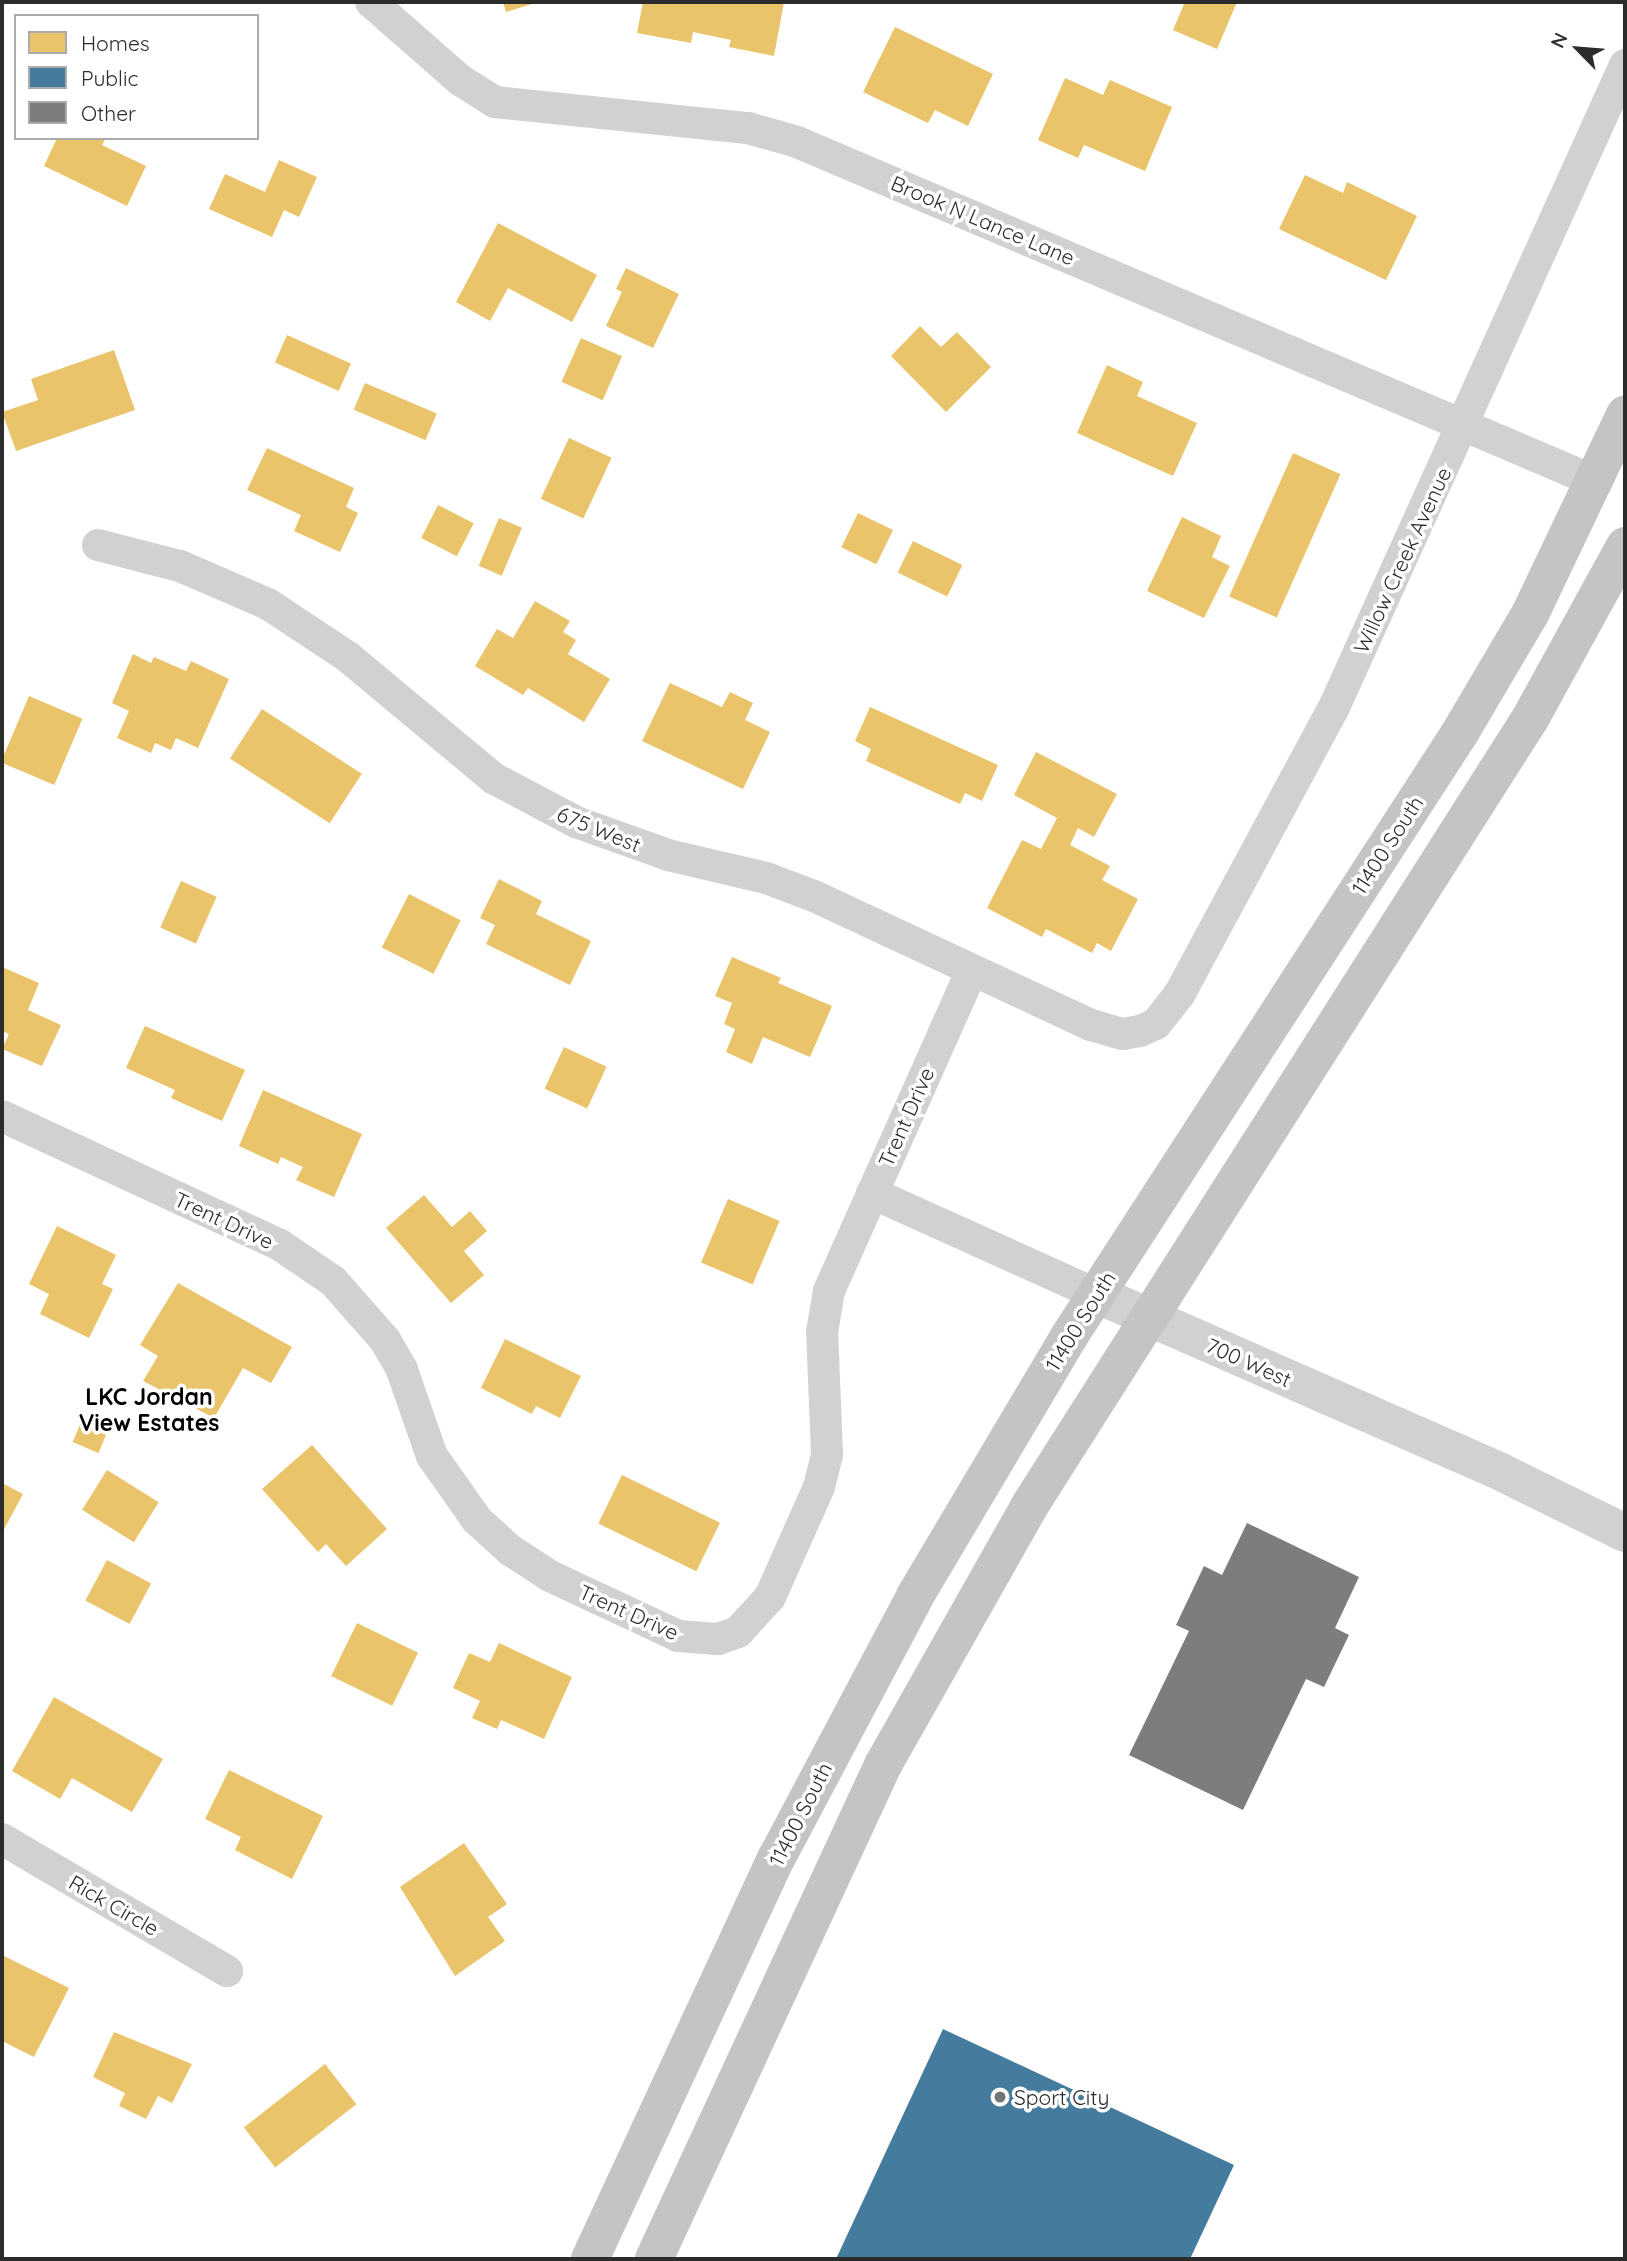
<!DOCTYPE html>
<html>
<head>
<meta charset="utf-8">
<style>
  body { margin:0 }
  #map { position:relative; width:1627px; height:2261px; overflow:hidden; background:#fff; font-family:Quicksand,sans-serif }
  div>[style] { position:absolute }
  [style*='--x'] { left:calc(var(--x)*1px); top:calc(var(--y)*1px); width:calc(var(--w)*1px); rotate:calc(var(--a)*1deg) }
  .homes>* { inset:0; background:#e9c46a; transform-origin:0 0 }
  .public>* { inset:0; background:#457b9d }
  .building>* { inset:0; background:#7d7d7d }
  .minor>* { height:32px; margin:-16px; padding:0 16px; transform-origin:16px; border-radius:16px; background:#d1d1d1 }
  .tertiary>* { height:38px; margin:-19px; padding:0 19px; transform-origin:19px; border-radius:19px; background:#d1d1d1 }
  .primary>* { height:38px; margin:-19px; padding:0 19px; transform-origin:19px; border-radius:19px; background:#c4c4c4 }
  .dots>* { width:19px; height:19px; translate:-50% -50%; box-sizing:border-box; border:4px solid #fff; border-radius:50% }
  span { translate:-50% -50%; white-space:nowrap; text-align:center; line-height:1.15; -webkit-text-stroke:7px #fff; paint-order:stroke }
  .street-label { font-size:21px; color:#2c2c2c }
  .poi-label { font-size:21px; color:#2c2c2c }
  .left { translate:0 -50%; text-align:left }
  .neighbourhood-label { font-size:23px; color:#000; font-weight:700 }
  .frame { position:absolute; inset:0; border:4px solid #2c2c2c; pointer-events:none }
  .legend { position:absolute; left:14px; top:14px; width:245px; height:126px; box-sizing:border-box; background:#fff; border:2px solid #ababab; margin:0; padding:9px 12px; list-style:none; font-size:21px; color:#2c2c2c }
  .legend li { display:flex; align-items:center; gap:14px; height:35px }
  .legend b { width:35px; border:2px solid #ababab }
  .north { position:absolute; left:1543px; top:14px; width:70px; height:70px; -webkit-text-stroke:5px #fff; paint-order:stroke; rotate:295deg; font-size:19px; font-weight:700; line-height:28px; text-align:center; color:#2c2c2c }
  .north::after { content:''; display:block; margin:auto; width:24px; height:32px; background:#2c2c2c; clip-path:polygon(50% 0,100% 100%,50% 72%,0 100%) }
</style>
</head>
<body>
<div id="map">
  <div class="homes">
    <div style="clip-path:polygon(503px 2px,538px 2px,506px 12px)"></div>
    <div style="clip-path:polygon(643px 2px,784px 2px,774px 56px,729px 47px,731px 40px,693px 32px,691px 43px,637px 33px)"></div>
    <div style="clip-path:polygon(1185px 2px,1237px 2px,1217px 49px,1173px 30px)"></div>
    <div style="clip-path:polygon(895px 27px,993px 74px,968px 126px,935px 110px,928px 123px,863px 92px)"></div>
    <div style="clip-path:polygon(1065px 78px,1103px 95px,1110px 80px,1172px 107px,1145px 171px,1084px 145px,1078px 158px,1038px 140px)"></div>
    <div style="clip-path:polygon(57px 138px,106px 138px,102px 145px,146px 166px,127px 206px,44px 166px)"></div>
    <div style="clip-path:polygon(279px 160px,317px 177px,299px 217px,284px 210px,272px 237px,209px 209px,225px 174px,265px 192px)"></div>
    <div style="clip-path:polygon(1305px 175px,1343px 193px,1347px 182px,1417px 216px,1386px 280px,1279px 229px)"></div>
    <div style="clip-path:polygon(498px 223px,597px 275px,572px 322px,508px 288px,490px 321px,456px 302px)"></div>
    <div style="clip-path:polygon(626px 268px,679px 294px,653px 348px,606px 326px,622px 292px,616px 289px)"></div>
    <div style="clip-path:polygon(920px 326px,941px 347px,957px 332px,991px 367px,946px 412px,891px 356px)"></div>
    <div style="left:287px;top:335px;width:70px;height:30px;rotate:24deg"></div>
    <div style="left:581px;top:338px;width:45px;height:48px;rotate:24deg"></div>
    <div style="clip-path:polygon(114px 350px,135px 410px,16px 451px,2px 412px,38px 400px,31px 379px)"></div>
    <div style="clip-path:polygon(1107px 365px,1143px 382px,1137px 396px,1197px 423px,1173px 476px,1077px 433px)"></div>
    <div style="left:365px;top:383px;width:78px;height:29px;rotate:23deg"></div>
    <div style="left:569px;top:438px;width:47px;height:67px;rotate:25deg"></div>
    <div style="clip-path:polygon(267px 448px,354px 488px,346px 507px,358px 513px,340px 552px,294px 531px,301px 515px,247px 490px)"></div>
    <div style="left:1293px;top:453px;width:52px;height:157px;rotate:24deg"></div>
    <div style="left:438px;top:505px;width:40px;height:37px;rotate:27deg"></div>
    <div style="left:858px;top:513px;width:39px;height:38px;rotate:26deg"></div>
    <div style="clip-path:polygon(1182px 517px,1221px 536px,1212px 557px,1230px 566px,1204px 618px,1147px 591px)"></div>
    <div style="left:499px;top:518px;width:25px;height:52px;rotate:23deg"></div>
    <div style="left:913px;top:541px;width:55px;height:35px;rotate:26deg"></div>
    <div style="clip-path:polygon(535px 601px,570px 621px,563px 632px,576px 640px,568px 654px,610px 679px,584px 722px,528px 688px,523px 695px,475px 666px,497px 629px,513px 638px)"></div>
    <div style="clip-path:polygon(133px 654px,151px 663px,154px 657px,186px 671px,191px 661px,229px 679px,198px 748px,176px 738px,171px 750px,155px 743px,151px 753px,117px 738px,129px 711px,112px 703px)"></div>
    <div style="clip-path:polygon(670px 683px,722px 707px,730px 692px,753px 703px,745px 720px,770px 732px,743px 789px,642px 741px)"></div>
    <div style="left:29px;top:696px;width:58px;height:72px;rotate:23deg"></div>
    <div style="clip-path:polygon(870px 707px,998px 765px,982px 801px,965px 793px,960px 804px,866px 761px,871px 749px,855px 741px)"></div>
    <div style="left:262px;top:709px;width:119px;height:59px;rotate:33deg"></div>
    <div style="clip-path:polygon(1036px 752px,1117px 794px,1094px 837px,1078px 828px,1070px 845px,1110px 866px,1102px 880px,1138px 899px,1111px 951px,1097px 943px,1092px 953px,1046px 929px,1042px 937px,987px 908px,1022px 840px,1041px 849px,1057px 818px,1014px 795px)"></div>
    <div style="clip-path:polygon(499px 879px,542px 901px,536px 914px,591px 941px,570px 985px,486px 944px,495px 925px,480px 918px)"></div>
    <div style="left:181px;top:881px;width:39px;height:51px;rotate:24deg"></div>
    <div style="left:409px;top:894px;width:58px;height:60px;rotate:27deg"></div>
    <div style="clip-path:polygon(732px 957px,781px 978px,778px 983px,832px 1006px,810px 1057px,763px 1037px,752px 1064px,726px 1052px,735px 1029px,724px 1024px,732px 1003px,715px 996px)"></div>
    <div style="clip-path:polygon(2px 967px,39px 983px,28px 1010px,61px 1025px,42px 1066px,2px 1049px,9px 1034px,2px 1031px)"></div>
    <div style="clip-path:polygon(145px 1026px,245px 1070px,222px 1121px,171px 1098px,175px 1090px,126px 1068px)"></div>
    <div style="left:564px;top:1047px;width:47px;height:46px;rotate:25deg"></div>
    <div style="clip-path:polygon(263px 1090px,362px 1134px,334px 1197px,296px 1180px,303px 1167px,281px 1157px,278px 1164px,239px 1146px)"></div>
    <div style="clip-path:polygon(424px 1195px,452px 1227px,470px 1211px,487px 1231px,464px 1251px,484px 1275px,451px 1303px,386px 1228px)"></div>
    <div style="left:728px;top:1199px;width:56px;height:69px;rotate:23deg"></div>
    <div style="clip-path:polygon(57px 1226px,116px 1255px,102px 1284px,113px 1289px,89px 1338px,40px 1314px,49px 1294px,29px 1284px)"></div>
    <div style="clip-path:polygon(178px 1283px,292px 1347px,271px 1383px,243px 1368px,214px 1418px,143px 1381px,158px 1356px,140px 1345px)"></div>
    <div style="clip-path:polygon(505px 1339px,581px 1376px,560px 1418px,536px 1406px,532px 1414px,481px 1388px)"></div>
    <div style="left:82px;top:1420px;width:28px;height:24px;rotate:23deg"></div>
    <div style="clip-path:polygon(312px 1445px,387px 1529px,346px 1566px,326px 1544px,318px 1552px,262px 1489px)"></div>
    <div style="left:107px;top:1470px;width:61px;height:47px;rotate:32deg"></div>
    <div style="left:622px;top:1475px;width:109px;height:54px;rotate:26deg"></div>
    <div style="clip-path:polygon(2px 1483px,23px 1494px,2px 1533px)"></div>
    <div style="left:107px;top:1560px;width:50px;height:46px;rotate:28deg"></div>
    <div style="left:357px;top:1623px;width:68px;height:59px;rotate:26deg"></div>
    <div style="clip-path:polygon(499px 1643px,572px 1677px,544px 1739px,501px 1720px,497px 1729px,472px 1718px,480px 1701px,453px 1688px,469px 1653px,490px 1662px)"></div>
    <div style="clip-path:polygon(54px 1697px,163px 1759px,132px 1812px,72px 1778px,60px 1799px,12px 1771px)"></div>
    <div style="clip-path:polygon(229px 1770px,323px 1816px,292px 1879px,235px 1850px,241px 1837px,205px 1819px)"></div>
    <div style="clip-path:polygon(464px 1843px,507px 1904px,488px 1917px,505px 1941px,455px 1976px,400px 1887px)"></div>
    <div style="clip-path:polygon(2px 1955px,69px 1988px,34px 2057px,2px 2041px)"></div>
    <div style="clip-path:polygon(114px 2032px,192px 2064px,172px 2103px,158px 2096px,146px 2119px,119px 2106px,125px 2093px,93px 2077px)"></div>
    <div style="left:325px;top:2064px;width:51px;height:103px;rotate:52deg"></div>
  </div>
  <div class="public">
    <div style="clip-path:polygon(943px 2029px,1234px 2165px,1190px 2259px,836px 2259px)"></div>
  </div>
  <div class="building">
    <div style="clip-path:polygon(1247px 1523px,1359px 1577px,1335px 1628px,1349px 1635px,1324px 1687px,1306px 1679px,1243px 1810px,1129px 1755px,1189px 1631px,1176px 1625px,1204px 1566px,1222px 1575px)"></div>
  </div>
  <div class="minor">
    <div style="--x:371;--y:2;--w:118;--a:41.2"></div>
    <div style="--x:460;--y:80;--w:41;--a:32.2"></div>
    <div style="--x:495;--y:102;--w:254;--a:5.9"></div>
    <div style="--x:748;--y:128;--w:51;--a:15.9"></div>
    <div style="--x:797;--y:142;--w:869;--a:23.03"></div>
    <div style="--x:98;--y:545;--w:85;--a:14.4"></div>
    <div style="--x:180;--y:566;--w:96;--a:23.4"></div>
    <div style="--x:268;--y:604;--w:96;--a:33.5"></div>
    <div style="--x:348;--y:657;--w:189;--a:39.8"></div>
    <div style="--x:493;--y:778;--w:94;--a:27.9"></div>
    <div style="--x:576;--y:822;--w:98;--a:19.7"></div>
    <div style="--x:668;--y:855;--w:101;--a:13.2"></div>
    <div style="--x:766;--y:878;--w:51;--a:20.6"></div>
    <div style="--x:814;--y:896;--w:306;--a:25"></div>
    <div style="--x:1091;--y:1025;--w:33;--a:16"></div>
    <div style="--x:1123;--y:1034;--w:17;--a:-10"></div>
    <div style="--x:1140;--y:1031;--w:17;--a:-24"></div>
    <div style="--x:1156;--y:1024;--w:37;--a:-52"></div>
    <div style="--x:1179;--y:995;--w:329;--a:-61.7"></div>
    <div style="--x:1335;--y:705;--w:703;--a:-65.62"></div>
    <div style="--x:2;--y:1116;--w:306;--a:24.9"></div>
    <div style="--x:280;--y:1245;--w:64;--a:34.2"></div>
    <div style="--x:333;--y:1281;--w:79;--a:48.6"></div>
    <div style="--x:385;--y:1340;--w:34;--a:60"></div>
    <div style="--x:402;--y:1370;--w:91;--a:70.8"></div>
    <div style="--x:432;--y:1456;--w:78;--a:54.9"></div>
    <div style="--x:477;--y:1520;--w:45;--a:42.3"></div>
    <div style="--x:510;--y:1550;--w:48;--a:33"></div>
    <div style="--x:550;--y:1576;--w:141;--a:25.1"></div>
    <div style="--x:678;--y:1636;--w:40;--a:4.3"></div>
    <div style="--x:718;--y:1639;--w:21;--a:-19"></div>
    <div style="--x:738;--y:1632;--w:47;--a:-47.6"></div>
    <div style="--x:770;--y:1597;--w:120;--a:-66"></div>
    <div style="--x:819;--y:1487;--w:34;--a:-76"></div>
    <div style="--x:827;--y:1454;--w:122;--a:-92.3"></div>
    <div style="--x:822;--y:1332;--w:42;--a:-80.3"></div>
    <div style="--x:829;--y:1291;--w:351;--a:-66"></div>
    <div style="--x:872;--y:1193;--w:246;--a:24.3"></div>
    <div style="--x:2;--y:1839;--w:261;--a:30.4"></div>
  </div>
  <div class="tertiary">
    <div style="--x:1096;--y:1294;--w:442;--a:23.7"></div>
    <div style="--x:1501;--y:1472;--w:138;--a:26.2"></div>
  </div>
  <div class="primary">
    <div style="--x:590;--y:2259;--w:443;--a:-65.1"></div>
    <div style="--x:777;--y:1857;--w:295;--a:-62.1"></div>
    <div style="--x:915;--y:1596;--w:304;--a:-59.3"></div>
    <div style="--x:1070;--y:1335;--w:720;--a:-57.08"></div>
    <div style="--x:1461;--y:731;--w:136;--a:-59.5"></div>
    <div style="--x:1530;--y:614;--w:221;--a:-64.5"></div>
    <div style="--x:654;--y:2259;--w:544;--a:-65.13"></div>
    <div style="--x:883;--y:1765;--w:299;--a:-60.5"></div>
    <div style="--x:1030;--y:1505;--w:934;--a:-57.55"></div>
    <div style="--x:1531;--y:717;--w:195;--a:-61.2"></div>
  </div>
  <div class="dots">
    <div style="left:1000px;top:2097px;background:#767676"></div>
  </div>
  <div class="street-label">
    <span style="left:983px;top:220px;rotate:23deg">Brook N Lance Lane</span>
    <span style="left:1402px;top:560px;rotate:-65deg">Willow Creek Avenue</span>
    <span style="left:599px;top:829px;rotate:22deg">675 West</span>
    <span style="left:1387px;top:845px;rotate:-57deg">11400 South</span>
    <span style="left:906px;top:1117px;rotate:-66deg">Trent Drive</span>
    <span style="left:224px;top:1220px;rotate:25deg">Trent Drive</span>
    <span style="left:1080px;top:1321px;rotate:-58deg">11400 South</span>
    <span style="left:1249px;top:1362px;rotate:24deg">700 West</span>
    <span style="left:629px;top:1612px;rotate:24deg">Trent Drive</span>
    <span style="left:800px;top:1814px;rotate:-63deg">11400 South</span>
    <span style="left:114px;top:1905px;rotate:30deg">Rick Circle</span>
  </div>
  <div class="poi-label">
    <span class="left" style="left:1014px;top:2097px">Sport City</span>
  </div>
  <div class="neighbourhood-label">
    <span style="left:149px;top:1410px">LKC Jordan<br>View Estates</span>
  </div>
  <div class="frame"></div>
  <ul class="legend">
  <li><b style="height:19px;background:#e9c46a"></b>Homes</li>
  <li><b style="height:19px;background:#457b9d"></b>Public</li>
  <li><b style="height:19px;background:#7d7d7d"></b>Other</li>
  </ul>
  <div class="north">N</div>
</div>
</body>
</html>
